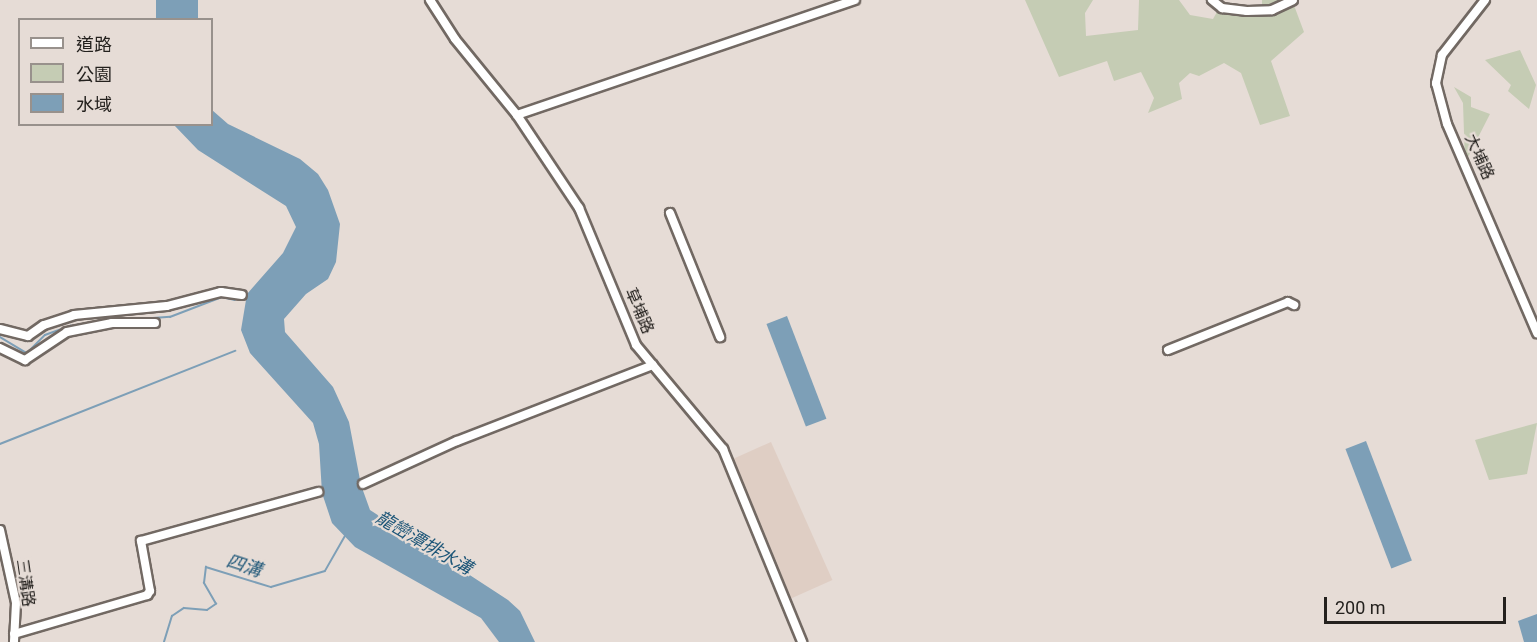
<!DOCTYPE html>
<html>
<head>
<meta charset="utf-8">
<style>
  body { margin:0 }
  #map { position:relative; width:1537px; height:642px; overflow:hidden; background:#e6dcd6; font-family:Roboto,"Noto Sans TC",sans-serif }
  div>[style] { position:absolute }
  [style*='--x'] { left:calc(var(--x)*1px); top:calc(var(--y)*1px); width:calc(var(--w)*1px); rotate:calc(var(--a)*1deg) }
  .built>* { inset:0; background:#dfcec4; transform-origin:0 0 }
  .green>* { inset:0; background:#c5ccb4 }
  .water>* { inset:0; background:#7d9fb7; transform-origin:0 0 }
  .stream>* { height:1.5px; margin:-0.75px; padding:0 0.75px; transform-origin:0.75px; border-radius:0.75px; background:#7d9fb7 }
  .roads { filter:drop-shadow(2px 0 #726963) drop-shadow(-2px 0 #726963) drop-shadow(0 2px #726963) drop-shadow(0 -2px #726963) }
  .minor>* { height:8px; margin:-4px; padding:0 4px; transform-origin:4px; border-radius:4px; background:#fff }
  span { translate:-50% -50%; white-space:nowrap; text-align:center; line-height:1.15; -webkit-text-stroke:4.5px #e6dcd6; paint-order:stroke }
  .street-label { font-size:16px; color:#24211e }
  .water-label { font-size:18px; color:#1d5678; font-style:italic }
  .legend { position:absolute; left:18px; top:18px; width:195px; height:108px; box-sizing:border-box; background:#e6dcd6; border:2px solid #98918c; margin:0; padding:8px 10px; list-style:none; font-size:18px; color:#24211e }
  .legend li { display:flex; align-items:center; gap:12px; height:30px }
  .legend b { width:30px; border:2px solid #98918c }
  .scale { position:absolute; left:1324px; top:597px; width:182px; height:27px; box-sizing:border-box; border:3px solid #24211e; border-top:0; padding-left:8px; font-size:18px; line-height:21px; white-space:nowrap; color:#24211e; -webkit-text-stroke:4px #e6dcd6; paint-order:stroke }
</style>
</head>
<body>
<div id="map">
  <div class="built">
    <div style="left:771px;top:442px;width:151px;height:49px;rotate:66deg"></div>
  </div>
  <div class="green">
    <div style="clip-path:polygon(1025px 0,1093px 0,1085px 13px,1086px 36px,1138px 30px,1139px 0,1179px 0,1190px 15px,1213px 19px,1222px 3px,1262px 8px,1262px 0,1292px 0,1304px 32px,1271px 61px,1290px 116px,1260px 125px,1241px 73px,1224px 63px,1199px 76px,1190px 73px,1179px 83px,1182px 99px,1148px 113px,1154px 98px,1141px 72px,1114px 81px,1107px 61px,1059px 77px)"></div>
    <div style="clip-path:polygon(1520px 50px,1536px 85px,1529px 109px,1508px 91px,1511px 85px,1485px 60px)"></div>
    <div style="clip-path:polygon(1454px 87px,1471px 97px,1471px 107px,1490px 114px,1465px 163px,1463px 103px)"></div>
    <div style="clip-path:polygon(1537px 423px,1527px 474px,1489px 480px,1475px 440px)"></div>
  </div>
  <div class="water">
    <div style="left:156px;top:0;width:42px;height:19px"></div>
    <div style="clip-path:polygon(212px 110px,228px 124px,300px 159px,318px 174px,328px 190px,340px 224px,336px 262px,328px 279px,306px 294px,284px 319px,285px 332px,333px 387px,349px 422px,361px 485px,370px 510px,508px 600px,520px 611px,535px 642px,499px 642px,481px 618px,355px 547px,332px 523px,322px 493px,319px 444px,313px 423px,250px 353px,241px 330px,247px 294px,283px 253px,296px 227px,286px 206px,198px 150px,174px 125px,212px 124px)"></div>
    <div style="left:787px;top:316px;width:110px;height:22px;rotate:69deg"></div>
    <div style="left:1366px;top:441px;width:128px;height:22px;rotate:69deg"></div>
    <div style="clip-path:polygon(1537px 614px,1537px 642px,1524px 642px,1518px 621px)"></div>
  </div>
  <div class="stream">
    <div style="--x:139;--y:319;--w:31;--a:-4"></div>
    <div style="--x:170;--y:317;--w:56;--a:-21"></div>
    <div style="--x:222;--y:297;--w:13;--a:13"></div>
    <div style="--x:0;--y:337;--w:31;--a:31"></div>
    <div style="--x:27;--y:353;--w:25;--a:-45"></div>
    <div style="--x:45;--y:335;--w:27;--a:-20"></div>
    <div style="--x:70;--y:326;--w:38;--a:-9"></div>
    <div style="--x:0;--y:444;--w:253;--a:-21.6"></div>
    <div style="--x:164;--y:642;--w:27;--a:-73"></div>
    <div style="--x:172;--y:616;--w:14;--a:-34"></div>
    <div style="--x:184;--y:608;--w:23;--a:5"></div>
    <div style="--x:207;--y:610;--w:11;--a:-34"></div>
    <div style="--x:216;--y:604;--w:24;--a:-120"></div>
    <div style="--x:204;--y:583;--w:16;--a:-83"></div>
    <div style="--x:206;--y:567;--w:68;--a:17.1"></div>
    <div style="--x:271;--y:587;--w:56;--a:-16.5"></div>
    <div style="--x:325;--y:571;--w:40;--a:-60.3"></div>
  </div>
  <div class="roads">
    <div class="minor">
      <div style="--x:430;--y:0;--w:46;--a:57.3"></div>
      <div style="--x:455;--y:39;--w:98;--a:50.8"></div>
      <div style="--x:517;--y:115;--w:112;--a:56.3"></div>
      <div style="--x:579;--y:208;--w:148;--a:67.4"></div>
      <div style="--x:636;--y:345;--w:136;--a:50.1"></div>
      <div style="--x:723;--y:449;--w:209;--a:67.7"></div>
      <div style="--x:1212;--y:0;--w:13;--a:39"></div>
      <div style="--x:1222;--y:8;--w:25;--a:7"></div>
      <div style="--x:1247;--y:11;--w:25;--a:-2"></div>
      <div style="--x:1272;--y:10;--w:23;--a:-25"></div>
      <div style="--x:1485;--y:0;--w:70;--a:128"></div>
      <div style="--x:1442;--y:55;--w:29;--a:102"></div>
      <div style="--x:1436;--y:83;--w:42;--a:75"></div>
      <div style="--x:1447;--y:124;--w:228;--a:66.7"></div>
      <div style="--x:517;--y:115;--w:357;--a:-18.8"></div>
      <div style="--x:670;--y:213;--w:134;--a:68"></div>
      <div style="--x:0;--y:329;--w:29;--a:14"></div>
      <div style="--x:28;--y:336;--w:19;--a:-35"></div>
      <div style="--x:44;--y:325;--w:32;--a:-18"></div>
      <div style="--x:74;--y:315;--w:93;--a:-5.5"></div>
      <div style="--x:167;--y:306;--w:56;--a:-14.5"></div>
      <div style="--x:221;--y:292;--w:21;--a:8"></div>
      <div style="--x:0;--y:348;--w:28;--a:26"></div>
      <div style="--x:25;--y:360;--w:50;--a:-33.7"></div>
      <div style="--x:67;--y:332;--w:46;--a:-11.3"></div>
      <div style="--x:112;--y:323;--w:43;--a:0"></div>
      <div style="--x:1168;--y:350;--w:129;--a:-21.8"></div>
      <div style="--x:1288;--y:302;--w:7;--a:27"></div>
      <div style="--x:363;--y:484;--w:103;--a:-24.6"></div>
      <div style="--x:457;--y:441;--w:210;--a:-21.2"></div>
      <div style="--x:0;--y:530;--w:75;--a:77.6"></div>
      <div style="--x:16;--y:603;--w:39;--a:93"></div>
      <div style="--x:14;--y:634;--w:139;--a:-16.3"></div>
      <div style="--x:147;--y:595;--w:5;--a:-53"></div>
      <div style="--x:150;--y:591;--w:51;--a:-100.2"></div>
      <div style="--x:141;--y:541;--w:184;--a:-15.5"></div>
    </div>
  </div>
  <div class="street-label">
    <span style="left:1479px;top:157px;rotate:66deg">大埔路</span>
    <span style="left:639px;top:311px;rotate:67deg">草埔路</span>
    <span style="left:25px;top:583px;rotate:82deg">三溝路</span>
  </div>
  <div class="water-label">
    <span style="left:424px;top:543px;rotate:30deg">龍巒潭排水溝</span>
    <span style="left:244px;top:566px;rotate:18deg">四溝</span>
  </div>
  <ul class="legend">
  <li><b style="height:8px;background:#fff"></b>道路</li>
  <li><b style="height:16px;background:#c5ccb4"></b>公園</li>
  <li><b style="height:16px;background:#7d9fb7"></b>水域</li>
  </ul>
  <div class="scale">200 m</div>
</div>
</body>
</html>
